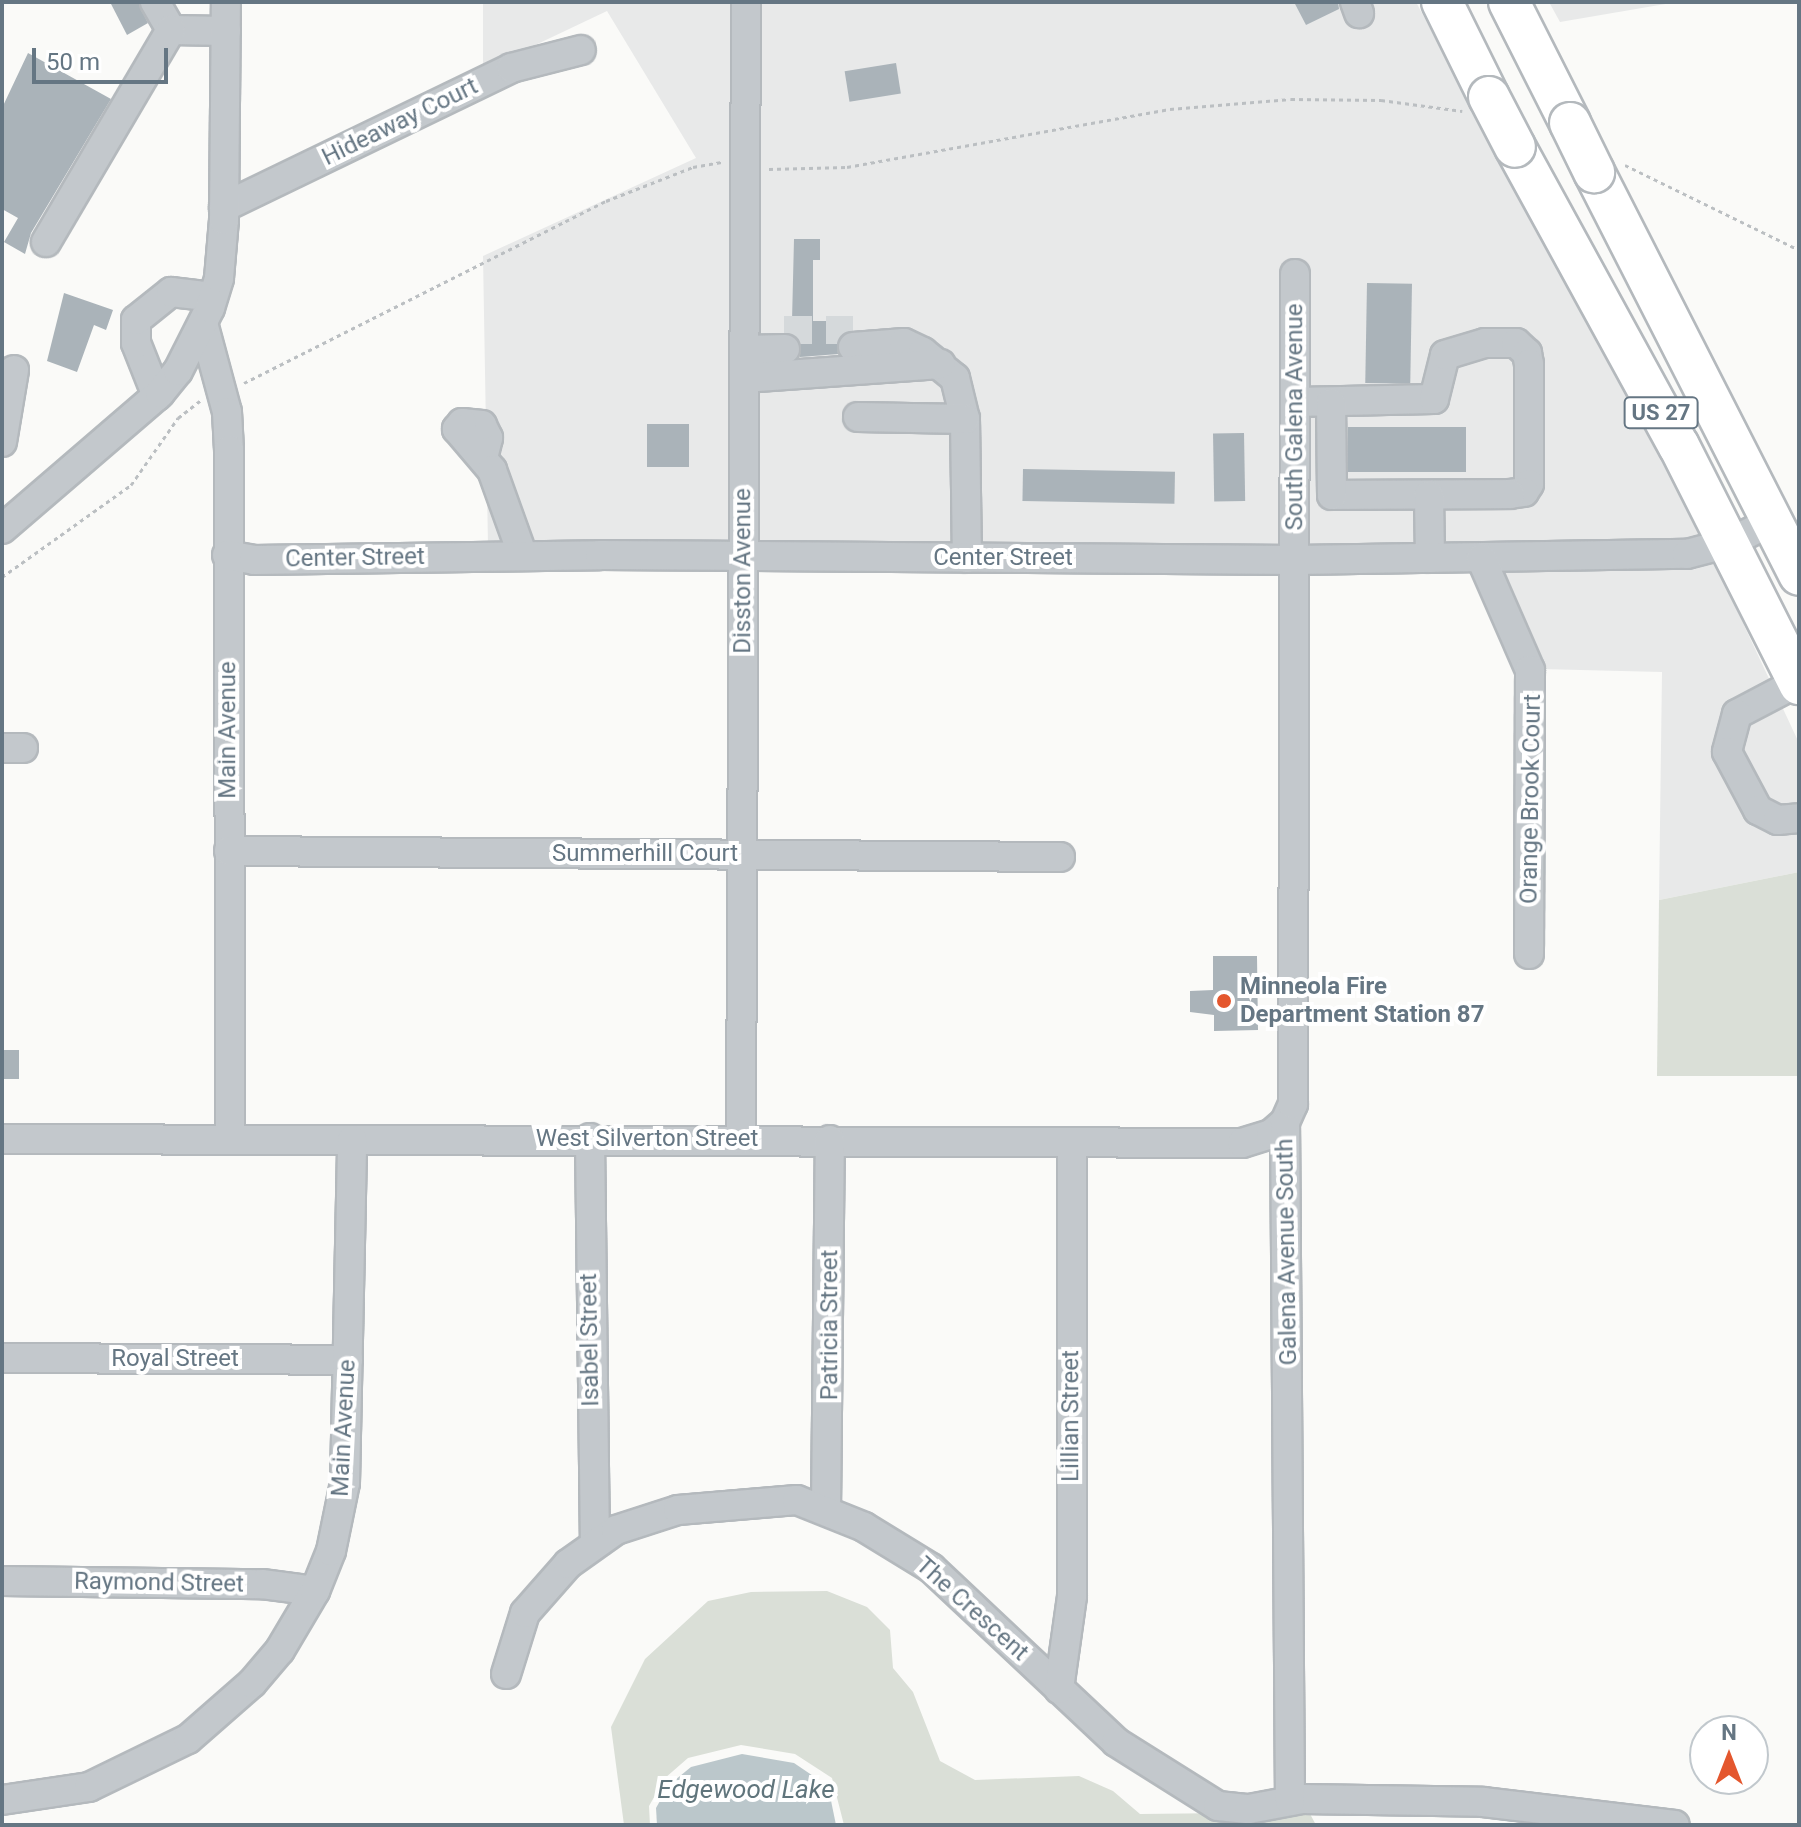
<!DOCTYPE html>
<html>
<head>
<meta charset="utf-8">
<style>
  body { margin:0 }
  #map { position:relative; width:1801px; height:1827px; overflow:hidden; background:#fafaf8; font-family:Roboto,sans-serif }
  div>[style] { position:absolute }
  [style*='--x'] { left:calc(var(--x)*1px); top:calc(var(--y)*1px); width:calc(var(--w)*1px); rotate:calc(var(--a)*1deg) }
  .built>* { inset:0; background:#e8e9e9 }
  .green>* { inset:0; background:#dadfd7 }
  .water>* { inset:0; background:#bbc7cb }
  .building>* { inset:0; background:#aab3b9; transform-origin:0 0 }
  .minor-tunnel>* { height:28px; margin-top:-14px; transform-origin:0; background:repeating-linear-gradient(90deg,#d5d9db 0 28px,transparent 0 42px) }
  .path>* { height:3px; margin-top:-1.5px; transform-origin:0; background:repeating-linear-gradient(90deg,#bbbfc2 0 4px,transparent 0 8px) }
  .roads { filter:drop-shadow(2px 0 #b4b9bd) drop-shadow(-2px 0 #b4b9bd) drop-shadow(0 2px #b4b9bd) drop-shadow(0 -2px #b4b9bd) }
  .minor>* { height:28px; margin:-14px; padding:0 14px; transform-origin:14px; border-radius:14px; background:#c3c8cc }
  .highway>* { height:40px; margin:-20px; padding:0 20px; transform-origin:20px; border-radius:20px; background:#fff }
  .bridges { filter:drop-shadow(2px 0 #b4b9bd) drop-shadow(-2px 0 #b4b9bd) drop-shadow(0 2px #b4b9bd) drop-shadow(0 -2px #b4b9bd) }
  .highway-bridge>* { height:40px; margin:-20px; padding:0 20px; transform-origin:20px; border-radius:20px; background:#fff }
  .dots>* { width:22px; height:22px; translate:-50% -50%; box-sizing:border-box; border:4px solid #fff; border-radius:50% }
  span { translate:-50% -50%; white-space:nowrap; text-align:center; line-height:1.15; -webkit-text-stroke:8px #fff; paint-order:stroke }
  .shield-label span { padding:2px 6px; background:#fff; border:2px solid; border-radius:6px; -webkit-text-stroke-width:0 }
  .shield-label { font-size:22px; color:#657683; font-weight:700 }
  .street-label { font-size:24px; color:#657683 }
  .poi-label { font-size:24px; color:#657683; font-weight:700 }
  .left { translate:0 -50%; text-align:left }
  .water-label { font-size:26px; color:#60757c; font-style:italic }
  .frame { position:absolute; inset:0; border:4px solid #657683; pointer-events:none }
  .north { position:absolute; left:1689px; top:1715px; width:80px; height:80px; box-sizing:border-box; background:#fff; border:2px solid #c1c8cd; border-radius:50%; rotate:0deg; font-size:22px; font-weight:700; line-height:32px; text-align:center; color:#657683 }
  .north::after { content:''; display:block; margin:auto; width:28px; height:36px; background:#e4572e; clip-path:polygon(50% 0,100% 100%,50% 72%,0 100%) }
  .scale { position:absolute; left:32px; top:48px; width:136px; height:36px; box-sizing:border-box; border:4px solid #657683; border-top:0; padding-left:10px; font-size:24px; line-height:28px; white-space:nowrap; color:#657683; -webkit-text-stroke:6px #fff; paint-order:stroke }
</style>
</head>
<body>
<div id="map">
  <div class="built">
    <div style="clip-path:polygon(483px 2px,737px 2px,734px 546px,488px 546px,483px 256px,696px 158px,607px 11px,483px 70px)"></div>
    <div style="clip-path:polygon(755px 2px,1416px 2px,1704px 540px,1305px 549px,1304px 264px,1286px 263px,1286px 549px,752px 546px)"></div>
    <div style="clip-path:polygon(1549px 2px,1677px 2px,1560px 22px)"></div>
    <div style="clip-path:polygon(1713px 559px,1799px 743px,1799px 872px,1659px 900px,1662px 672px,1540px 669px,1502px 568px)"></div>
  </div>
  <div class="green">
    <div style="clip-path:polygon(1799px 872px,1799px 1076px,1657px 1076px,1659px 900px)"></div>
    <div style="clip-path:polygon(827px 1591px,867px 1607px,890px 1630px,893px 1668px,913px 1692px,940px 1761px,975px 1780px,1079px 1776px,1113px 1791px,1140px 1814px,1309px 1812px,1316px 1825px,844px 1825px,832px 1778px,795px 1754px,741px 1745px,688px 1758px,665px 1778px,649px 1806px,650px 1825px,624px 1825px,611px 1727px,645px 1659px,708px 1601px,751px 1592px)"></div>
  </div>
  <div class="water">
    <div style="clip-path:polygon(742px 1754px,794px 1763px,828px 1786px,836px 1825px,657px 1825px,656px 1808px,669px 1785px,691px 1767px)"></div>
  </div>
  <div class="building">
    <div style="clip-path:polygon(110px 2px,138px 2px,148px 23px,127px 35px)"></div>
    <div style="clip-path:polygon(1294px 2px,1338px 2px,1339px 9px,1306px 25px)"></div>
    <div style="clip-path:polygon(28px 53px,111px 99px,31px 233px,25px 254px,4px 242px,18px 218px,2px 209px,2px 108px)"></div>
    <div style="left:896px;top:63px;width:31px;height:52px;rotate:81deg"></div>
    <div style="clip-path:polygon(794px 239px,820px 239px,820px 260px,813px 260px,813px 321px,852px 321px,852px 330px,837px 340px,838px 354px,800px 357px,799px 340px,785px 332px,785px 321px,792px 321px)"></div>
    <div style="left:1367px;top:283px;width:45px;height:100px;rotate:1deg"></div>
    <div style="clip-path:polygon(64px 293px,113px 310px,106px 330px,94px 325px,77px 372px,47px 361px)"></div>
    <div style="left:647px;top:424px;width:42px;height:43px"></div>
    <div style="left:1348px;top:427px;width:118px;height:45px"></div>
    <div style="left:1244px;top:433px;width:68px;height:31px;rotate:89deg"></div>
    <div style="left:1023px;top:469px;width:152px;height:32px;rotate:1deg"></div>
    <div style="clip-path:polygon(1213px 956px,1257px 956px,1258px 1030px,1214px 1031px,1214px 1015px,1190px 1012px,1190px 991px,1213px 990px)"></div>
    <div style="left:2px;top:1050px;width:17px;height:29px"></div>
  </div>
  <div class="minor-tunnel">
    <div style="--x:784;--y:330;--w:69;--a:0"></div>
  </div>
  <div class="path">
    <div style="--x:1625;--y:165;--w:194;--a:26"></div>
    <div style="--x:769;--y:169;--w:78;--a:-1.5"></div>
    <div style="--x:847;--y:167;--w:328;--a:-10.2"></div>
    <div style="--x:1170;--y:109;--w:121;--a:-4.7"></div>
    <div style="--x:1291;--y:99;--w:90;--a:0.6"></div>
    <div style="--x:1381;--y:100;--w:82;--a:7.7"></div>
    <div style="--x:244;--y:383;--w:405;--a:-26.7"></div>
    <div style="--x:606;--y:201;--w:93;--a:-21.3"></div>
    <div style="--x:693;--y:167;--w:29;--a:-10"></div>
    <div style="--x:2;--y:577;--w:158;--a:-35.5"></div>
    <div style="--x:131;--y:485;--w:82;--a:-55"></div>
    <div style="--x:178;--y:418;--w:28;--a:-38"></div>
  </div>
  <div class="roads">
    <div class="minor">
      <div style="--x:155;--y:2;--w:32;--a:60"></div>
      <div style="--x:171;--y:30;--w:55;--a:1"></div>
      <div style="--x:1355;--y:2;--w:12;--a:70"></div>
      <div style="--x:224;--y:207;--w:319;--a:-25.8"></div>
      <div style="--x:511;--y:68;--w:72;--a:-14.4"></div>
      <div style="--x:46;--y:242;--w:246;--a:-59.5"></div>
      <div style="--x:203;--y:323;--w:92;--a:74.9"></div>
      <div style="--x:227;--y:412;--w:38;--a:87"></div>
      <div style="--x:229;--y:450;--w:690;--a:89.92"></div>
      <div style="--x:853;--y:347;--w:51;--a:-4.5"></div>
      <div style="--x:904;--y:343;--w:21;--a:25"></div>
      <div style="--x:923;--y:352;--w:41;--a:39.1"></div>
      <div style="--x:955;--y:378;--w:42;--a:76.3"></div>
      <div style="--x:965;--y:419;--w:139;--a:89.2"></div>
      <div style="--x:744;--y:350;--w:41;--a:-1.4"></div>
      <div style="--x:744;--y:378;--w:197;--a:-4.1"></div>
      <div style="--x:157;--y:396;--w:57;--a:-111.6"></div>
      <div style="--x:136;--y:343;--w:23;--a:-90"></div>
      <div style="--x:136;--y:320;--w:45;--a:-38.7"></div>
      <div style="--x:171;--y:292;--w:42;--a:6.8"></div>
      <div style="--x:1296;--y:402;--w:138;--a:-1.2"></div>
      <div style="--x:1434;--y:399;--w:45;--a:-76"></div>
      <div style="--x:1445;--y:355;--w:42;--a:-16.7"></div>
      <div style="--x:1485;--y:343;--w:31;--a:0"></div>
      <div style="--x:1516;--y:343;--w:15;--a:42"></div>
      <div style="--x:1527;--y:353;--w:11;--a:80"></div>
      <div style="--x:1529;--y:364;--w:120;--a:90"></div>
      <div style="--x:1529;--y:484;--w:9;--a:122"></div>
      <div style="--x:1524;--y:492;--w:14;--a:172"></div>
      <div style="--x:1510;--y:494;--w:178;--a:179.7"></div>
      <div style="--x:1332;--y:495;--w:92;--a:-90.6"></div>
      <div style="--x:858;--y:417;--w:107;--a:1.1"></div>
      <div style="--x:2;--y:442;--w:73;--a:-80.5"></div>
      <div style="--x:483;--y:458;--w:21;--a:-76"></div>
      <div style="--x:488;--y:438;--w:14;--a:-115"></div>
      <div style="--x:482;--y:425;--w:20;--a:-174"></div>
      <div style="--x:462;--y:423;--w:8;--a:130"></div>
      <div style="--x:457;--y:429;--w:54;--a:49.5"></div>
      <div style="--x:492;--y:470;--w:91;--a:70.2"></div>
      <div style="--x:1429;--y:495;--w:63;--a:89.1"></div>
      <div style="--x:2;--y:529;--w:208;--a:-40.7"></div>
      <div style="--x:160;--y:393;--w:28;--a:-51"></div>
      <div style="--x:178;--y:371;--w:71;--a:-63.1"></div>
      <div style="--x:210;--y:308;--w:31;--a:-73"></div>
      <div style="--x:219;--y:278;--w:58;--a:-85.1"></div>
      <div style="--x:224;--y:220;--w:218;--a:-89.5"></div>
      <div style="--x:227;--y:555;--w:27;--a:10"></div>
      <div style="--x:254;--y:560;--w:346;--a:-0.8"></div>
      <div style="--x:600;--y:555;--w:696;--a:0.41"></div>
      <div style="--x:1296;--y:560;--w:391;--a:-0.9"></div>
      <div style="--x:1687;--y:554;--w:43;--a:-14.7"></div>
      <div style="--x:1729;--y:543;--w:48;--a:-27.1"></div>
      <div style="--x:1481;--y:558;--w:122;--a:66.4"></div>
      <div style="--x:1530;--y:670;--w:284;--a:90.2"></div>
      <div style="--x:1798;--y:682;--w:69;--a:152.3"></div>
      <div style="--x:1737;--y:714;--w:39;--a:105"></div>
      <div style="--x:1727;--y:752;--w:66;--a:61.9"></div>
      <div style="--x:1758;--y:810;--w:22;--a:27"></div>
      <div style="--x:1778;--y:820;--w:21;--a:-5"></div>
      <div style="--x:2;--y:748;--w:21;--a:0"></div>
      <div style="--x:229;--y:851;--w:831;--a:0.41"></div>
      <div style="--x:590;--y:1138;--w:404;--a:89.3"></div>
      <div style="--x:2;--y:1139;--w:1240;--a:0.18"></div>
      <div style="--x:1242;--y:1143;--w:30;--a:-17"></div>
      <div style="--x:1271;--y:1134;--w:18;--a:-41"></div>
      <div style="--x:741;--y:1139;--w:1137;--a:-89.75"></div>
      <div style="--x:2;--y:1358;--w:346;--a:0.3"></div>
      <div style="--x:826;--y:1509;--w:369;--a:-89.4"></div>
      <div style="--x:2;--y:1581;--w:260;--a:0.7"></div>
      <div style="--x:262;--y:1584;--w:53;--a:7.5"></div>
      <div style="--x:506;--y:1674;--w:64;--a:-72.7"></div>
      <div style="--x:525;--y:1613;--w:65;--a:-48.7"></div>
      <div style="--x:568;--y:1564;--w:59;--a:-35.3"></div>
      <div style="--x:616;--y:1530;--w:65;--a:-17.9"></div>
      <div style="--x:678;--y:1510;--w:119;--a:-4.8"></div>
      <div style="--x:797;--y:1500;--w:72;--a:21.9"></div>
      <div style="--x:864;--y:1527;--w:79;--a:31.5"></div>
      <div style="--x:931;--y:1568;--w:254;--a:43.2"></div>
      <div style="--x:1116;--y:1742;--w:120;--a:32.1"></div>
      <div style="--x:1218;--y:1806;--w:31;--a:6"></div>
      <div style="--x:1249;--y:1809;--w:54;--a:-10.7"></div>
      <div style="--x:1302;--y:1799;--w:181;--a:0.9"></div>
      <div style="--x:1483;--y:1802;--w:193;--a:6.8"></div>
      <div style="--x:1059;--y:1689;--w:94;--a:-82"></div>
      <div style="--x:1072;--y:1596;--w:454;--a:-90"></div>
      <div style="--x:2;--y:1800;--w:88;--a:-8.5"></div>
      <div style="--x:89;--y:1787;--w:110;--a:-25.9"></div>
      <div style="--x:188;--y:1739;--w:85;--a:-41.2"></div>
      <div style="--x:252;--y:1683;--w:43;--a:-49.7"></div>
      <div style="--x:280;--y:1650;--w:69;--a:-59.3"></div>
      <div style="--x:315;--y:1591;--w:43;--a:-68.2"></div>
      <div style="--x:331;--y:1551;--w:69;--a:-78.4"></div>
      <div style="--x:345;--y:1483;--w:343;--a:-88.8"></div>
      <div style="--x:1290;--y:1801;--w:679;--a:-90.42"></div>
      <div style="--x:1285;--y:1122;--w:20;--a:-66"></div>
      <div style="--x:1293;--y:1104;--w:830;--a:-89.86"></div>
    </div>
    <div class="highway">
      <div style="--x:1442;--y:2;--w:106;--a:63.7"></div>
      <div style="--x:1509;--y:2;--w:136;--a:63.2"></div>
      <div style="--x:1515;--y:147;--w:341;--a:61.3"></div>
      <div style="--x:1679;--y:446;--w:267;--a:63.2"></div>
      <div style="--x:1594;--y:172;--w:452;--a:63"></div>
    </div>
  </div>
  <div class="bridges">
    <div class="highway-bridge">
      <div style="--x:1489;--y:97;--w:56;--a:62.5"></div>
      <div style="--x:1570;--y:123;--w:55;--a:63.9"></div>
    </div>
  </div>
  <div class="dots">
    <div style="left:1224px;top:1001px;background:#e4572e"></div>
  </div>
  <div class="shield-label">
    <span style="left:1661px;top:413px">US 27</span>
  </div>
  <div class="street-label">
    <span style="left:400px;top:122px;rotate:-26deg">Hideaway Court</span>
    <span style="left:1295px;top:417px;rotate:-90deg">South Galena Avenue</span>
    <span style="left:355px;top:558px;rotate:-1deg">Center Street</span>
    <span style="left:1003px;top:558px">Center Street</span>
    <span style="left:743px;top:571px;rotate:-90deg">Disston Avenue</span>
    <span style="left:228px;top:730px;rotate:-90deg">Main Avenue</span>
    <span style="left:1531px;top:799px;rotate:-89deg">Orange Brook Court</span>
    <span style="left:645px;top:854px">Summerhill Court</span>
    <span style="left:647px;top:1139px">West Silverton Street</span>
    <span style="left:1287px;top:1252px;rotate:-91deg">Galena Avenue South</span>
    <span style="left:830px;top:1325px;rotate:-90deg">Patricia Street</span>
    <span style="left:590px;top:1340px;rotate:-91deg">Isabel Street</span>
    <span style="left:175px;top:1359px">Royal Street</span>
    <span style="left:1071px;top:1416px;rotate:-90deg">Lillian Street</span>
    <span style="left:344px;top:1428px;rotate:-87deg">Main Avenue</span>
    <span style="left:159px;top:1583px;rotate:1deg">Raymond Street</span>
    <span style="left:972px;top:1609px;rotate:42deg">The Crescent</span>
  </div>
  <div class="poi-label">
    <span class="left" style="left:1240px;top:1001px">Minneola Fire<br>Department Station 87</span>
  </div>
  <div class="water-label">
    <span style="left:746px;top:1790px">Edgewood Lake</span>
  </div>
  <div class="frame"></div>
  <div class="north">N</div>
  <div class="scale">50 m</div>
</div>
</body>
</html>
